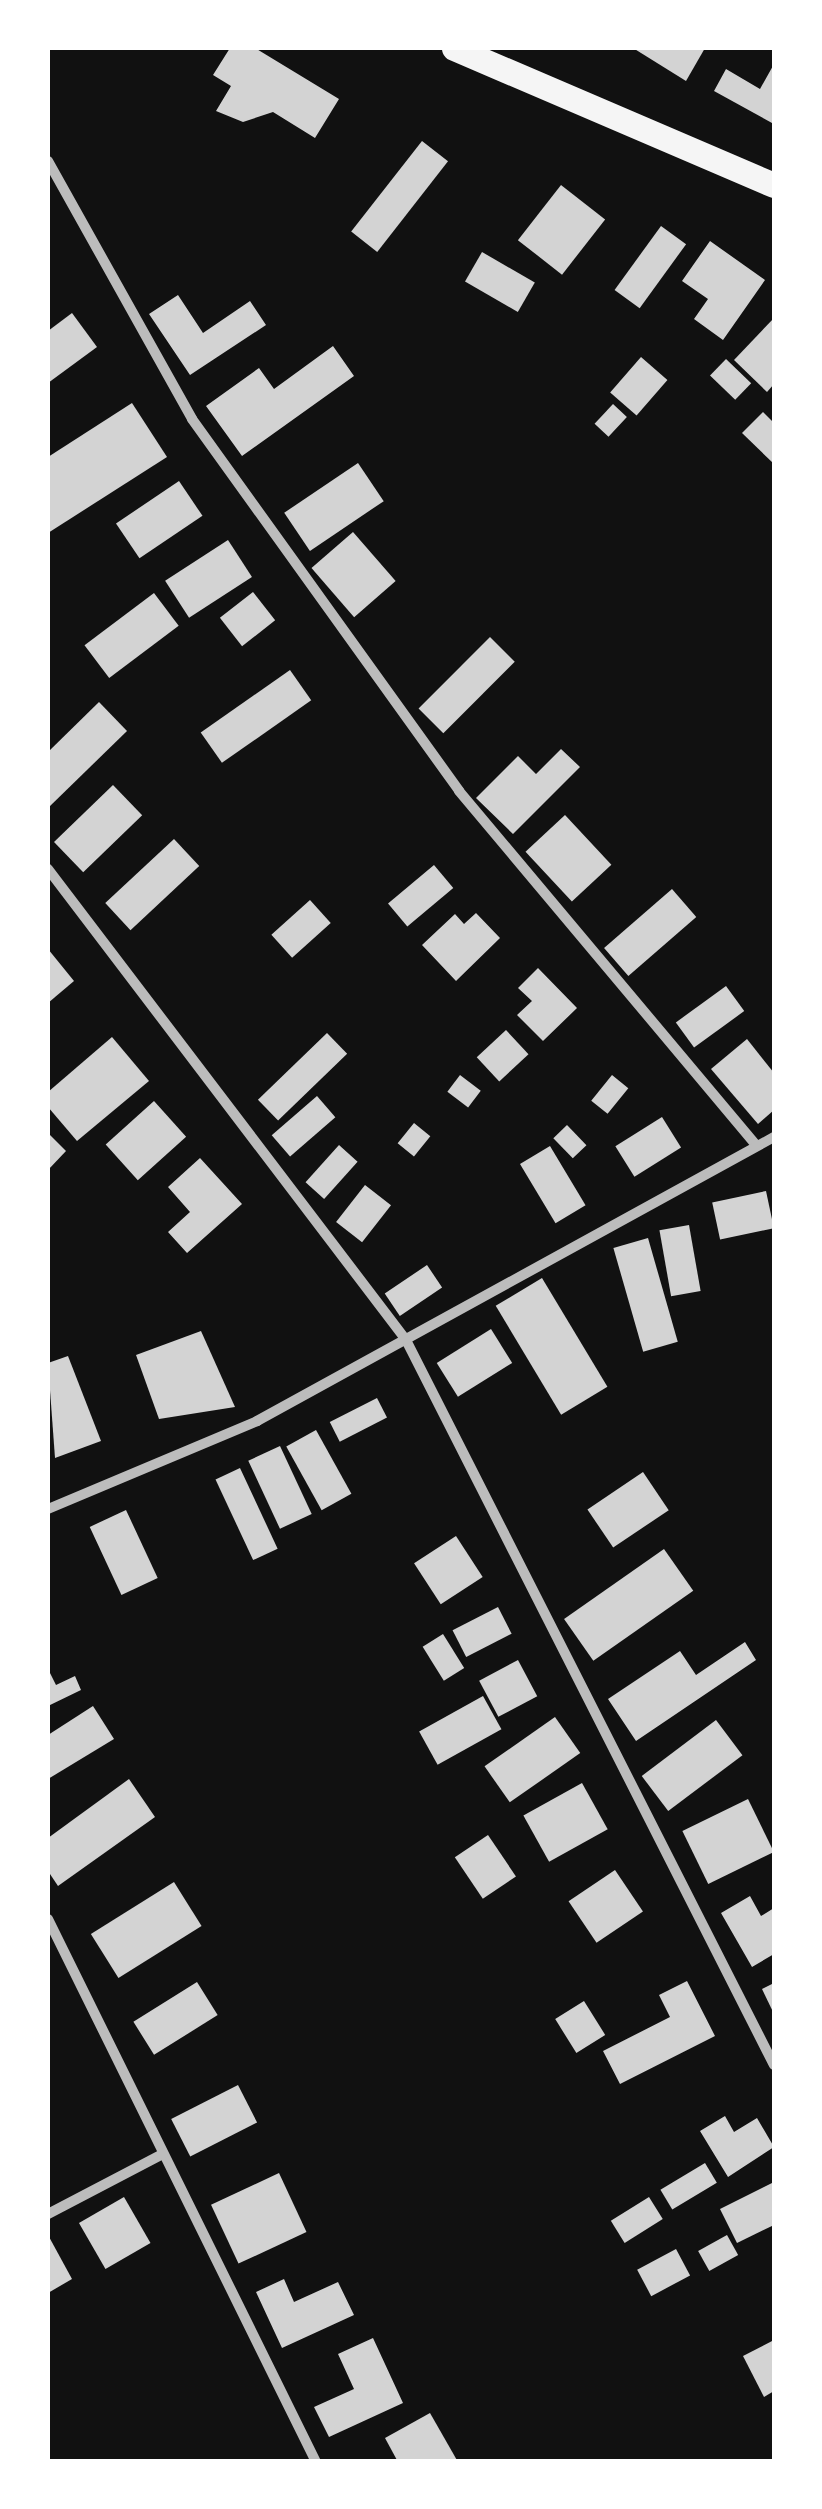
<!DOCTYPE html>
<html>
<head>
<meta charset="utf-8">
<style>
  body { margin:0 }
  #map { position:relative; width:822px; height:2509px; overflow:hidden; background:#111; font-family:Montserrat,sans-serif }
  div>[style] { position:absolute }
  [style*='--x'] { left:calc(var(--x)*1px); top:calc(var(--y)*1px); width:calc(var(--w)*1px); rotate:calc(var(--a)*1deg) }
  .building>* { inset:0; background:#d3d3d3; transform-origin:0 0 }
  .minor>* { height:10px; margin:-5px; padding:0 5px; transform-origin:5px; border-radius:5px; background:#bcbcbc }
  .primary>* { height:25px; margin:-12.5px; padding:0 12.5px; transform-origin:12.5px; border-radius:12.5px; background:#f5f5f5 }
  span { translate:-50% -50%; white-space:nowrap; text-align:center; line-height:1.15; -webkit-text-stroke:10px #fff; paint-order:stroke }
  .frame { position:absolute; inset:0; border:50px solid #fff; pointer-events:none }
</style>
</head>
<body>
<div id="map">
  <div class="building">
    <div style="clip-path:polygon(230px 48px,255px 48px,339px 99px,315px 138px,273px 112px,243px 122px,216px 111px,231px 86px,213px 75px)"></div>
    <div style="clip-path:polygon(633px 48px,705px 48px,686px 81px)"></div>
    <div style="clip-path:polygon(774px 64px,772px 123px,714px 91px,726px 69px,760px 89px)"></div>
    <div style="left:422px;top:141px;width:33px;height:115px;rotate:38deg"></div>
    <div style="left:561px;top:185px;width:56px;height:70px;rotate:38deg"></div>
    <div style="left:661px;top:226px;width:31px;height:79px;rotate:36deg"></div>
    <div style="clip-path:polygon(710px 241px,765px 280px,723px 340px,694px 319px,708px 299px,682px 281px)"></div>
    <div style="left:482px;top:252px;width:61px;height:34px;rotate:30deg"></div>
    <div style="clip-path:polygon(178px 295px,203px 333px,250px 301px,266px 325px,190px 375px,149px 314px)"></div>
    <div style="clip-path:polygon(72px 313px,97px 347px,48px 383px,48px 331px)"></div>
    <div style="clip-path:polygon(774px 318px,774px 384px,767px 392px,734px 360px)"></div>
    <div style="clip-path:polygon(333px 346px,354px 376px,242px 456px,206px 406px,259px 368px,274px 389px)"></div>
    <div style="left:641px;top:357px;width:35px;height:47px;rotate:41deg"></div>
    <div style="left:726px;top:359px;width:35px;height:23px;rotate:44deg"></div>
    <div style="clip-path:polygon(132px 403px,167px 457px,48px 533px,48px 457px)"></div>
    <div style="left:613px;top:404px;width:19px;height:27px;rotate:43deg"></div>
    <div style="clip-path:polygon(763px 412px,774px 423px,774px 464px,742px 433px)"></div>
    <div style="left:358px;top:463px;width:46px;height:89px;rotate:56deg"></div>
    <div style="left:179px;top:481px;width:42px;height:76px;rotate:56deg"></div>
    <div style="left:353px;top:532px;width:65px;height:55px;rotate:49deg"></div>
    <div style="left:228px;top:540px;width:44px;height:75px;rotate:57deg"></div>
    <div style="left:253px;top:592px;width:36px;height:42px;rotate:52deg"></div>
    <div style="left:154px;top:593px;width:41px;height:87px;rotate:53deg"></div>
    <div style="left:490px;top:637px;width:35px;height:101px;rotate:45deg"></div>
    <div style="left:290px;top:670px;width:37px;height:109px;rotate:55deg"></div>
    <div style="clip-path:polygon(99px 702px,127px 731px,48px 808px,48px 752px)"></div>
    <div style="clip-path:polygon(561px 749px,580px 767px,513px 834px,476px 798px,518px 756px,536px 774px)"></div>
    <div style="left:113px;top:785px;width:42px;height:82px;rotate:46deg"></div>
    <div style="left:565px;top:815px;width:68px;height:54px;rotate:47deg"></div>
    <div style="left:174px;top:839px;width:37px;height:94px;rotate:47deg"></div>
    <div style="left:434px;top:865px;width:30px;height:60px;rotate:50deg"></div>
    <div style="left:672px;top:889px;width:37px;height:90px;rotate:49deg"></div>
    <div style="left:310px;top:900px;width:31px;height:52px;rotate:48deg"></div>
    <div style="clip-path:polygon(476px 913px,500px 938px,456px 981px,422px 945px,455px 914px,464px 924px)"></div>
    <div style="clip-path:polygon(48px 949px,74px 981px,48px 1003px)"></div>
    <div style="clip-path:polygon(538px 968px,577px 1008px,543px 1041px,517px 1015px,532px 1001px,518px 988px)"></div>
    <div style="left:726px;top:986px;width:31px;height:62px;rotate:54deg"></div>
    <div style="left:506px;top:1030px;width:33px;height:40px;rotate:47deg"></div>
    <div style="left:327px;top:1033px;width:29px;height:96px;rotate:46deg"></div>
    <div style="clip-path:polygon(112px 1037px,149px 1081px,77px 1141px,48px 1107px,48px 1092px)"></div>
    <div style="clip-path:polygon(747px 1039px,774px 1073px,774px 1110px,758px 1124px,711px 1069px)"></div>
    <div style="left:460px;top:1075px;width:26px;height:21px;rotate:37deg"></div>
    <div style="left:612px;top:1075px;width:21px;height:33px;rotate:39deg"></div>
    <div style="left:317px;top:1096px;width:28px;height:60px;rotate:49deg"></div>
    <div style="left:154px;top:1101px;width:48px;height:65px;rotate:48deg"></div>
    <div style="left:662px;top:1117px;width:36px;height:55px;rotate:58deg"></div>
    <div style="left:414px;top:1123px;width:21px;height:26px;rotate:39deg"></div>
    <div style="left:567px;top:1125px;width:28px;height:19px;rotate:46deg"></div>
    <div style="clip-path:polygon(48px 1133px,66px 1151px,48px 1170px)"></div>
    <div style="left:339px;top:1145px;width:25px;height:50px;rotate:42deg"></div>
    <div style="left:550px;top:1146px;width:69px;height:35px;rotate:59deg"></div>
    <div style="clip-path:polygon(200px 1158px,242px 1204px,187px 1253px,168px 1232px,190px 1212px,168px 1187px)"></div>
    <div style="left:365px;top:1185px;width:33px;height:47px;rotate:38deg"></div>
    <div style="left:766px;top:1191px;width:38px;height:55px;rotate:78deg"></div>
    <div style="left:689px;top:1225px;width:67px;height:30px;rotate:80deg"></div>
    <div style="left:648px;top:1238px;width:108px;height:36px;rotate:74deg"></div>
    <div style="left:427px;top:1265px;width:27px;height:51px;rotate:56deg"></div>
    <div style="left:542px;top:1278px;width:127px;height:54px;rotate:59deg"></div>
    <div style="left:491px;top:1329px;width:40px;height:64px;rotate:58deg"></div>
    <div style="clip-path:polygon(201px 1331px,235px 1407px,159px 1419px,136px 1355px)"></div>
    <div style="clip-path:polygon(68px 1356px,101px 1441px,55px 1458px,48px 1363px)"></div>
    <div style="left:377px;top:1398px;width:22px;height:53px;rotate:63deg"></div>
    <div style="left:316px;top:1430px;width:73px;height:34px;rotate:61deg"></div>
    <div style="left:280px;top:1446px;width:75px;height:35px;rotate:65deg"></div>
    <div style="left:240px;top:1468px;width:89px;height:27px;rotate:65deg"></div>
    <div style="left:643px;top:1472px;width:46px;height:67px;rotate:56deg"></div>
    <div style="left:126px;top:1510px;width:75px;height:40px;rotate:65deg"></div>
    <div style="left:456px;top:1536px;width:49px;height:50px;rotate:57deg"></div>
    <div style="left:664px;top:1549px;width:51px;height:122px;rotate:55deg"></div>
    <div style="left:498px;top:1607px;width:30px;height:51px;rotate:63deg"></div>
    <div style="left:443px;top:1634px;width:40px;height:24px;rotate:58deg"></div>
    <div style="clip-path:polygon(745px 1642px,756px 1660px,636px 1741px,608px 1699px,680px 1651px,696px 1675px)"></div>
    <div style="left:518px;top:1660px;width:41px;height:44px;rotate:62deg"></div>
    <div style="clip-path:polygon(48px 1669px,56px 1685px,75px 1676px,81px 1690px,48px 1706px)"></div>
    <div style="left:483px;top:1696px;width:38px;height:73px;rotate:61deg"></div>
    <div style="clip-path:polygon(93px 1706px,114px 1739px,48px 1779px,48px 1735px)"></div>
    <div style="left:555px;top:1717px;width:44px;height:86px;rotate:55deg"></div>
    <div style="left:716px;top:1720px;width:44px;height:93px;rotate:53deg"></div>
    <div style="clip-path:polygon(129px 1779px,155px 1817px,58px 1886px,48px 1871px,48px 1838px)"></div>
    <div style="left:582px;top:1783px;width:53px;height:67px;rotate:61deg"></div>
    <div style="left:748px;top:1799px;width:59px;height:73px;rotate:64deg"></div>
    <div style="left:488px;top:1835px;width:50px;height:40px;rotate:56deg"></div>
    <div style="left:615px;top:1870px;width:50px;height:56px;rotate:56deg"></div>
    <div style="left:174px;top:1882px;width:52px;height:98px;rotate:58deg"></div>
    <div style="clip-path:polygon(750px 1896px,761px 1916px,774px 1908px,774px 1954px,752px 1967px,721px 1913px)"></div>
    <div style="clip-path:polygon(687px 1981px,715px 2036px,620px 2084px,603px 2051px,670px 2017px,659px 1995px)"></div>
    <div style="left:197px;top:1982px;width:39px;height:75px;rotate:58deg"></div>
    <div style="clip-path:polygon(774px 1983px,774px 2014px,762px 1989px)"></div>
    <div style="left:584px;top:2001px;width:40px;height:34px;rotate:58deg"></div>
    <div style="left:238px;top:2085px;width:42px;height:75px;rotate:63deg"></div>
    <div style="clip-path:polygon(725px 2116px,734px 2132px,757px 2118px,774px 2147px,728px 2177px,700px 2131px)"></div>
    <div style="left:705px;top:2163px;width:23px;height:52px;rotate:59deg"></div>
    <div style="left:279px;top:2173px;width:65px;height:75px;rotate:65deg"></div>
    <div style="clip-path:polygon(774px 2182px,774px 2225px,737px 2243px,720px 2209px)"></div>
    <div style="left:124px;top:2197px;width:53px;height:52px;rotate:60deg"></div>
    <div style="left:649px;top:2197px;width:26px;height:45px;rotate:58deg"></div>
    <div style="clip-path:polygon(48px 2235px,72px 2279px,48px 2293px)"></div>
    <div style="left:727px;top:2235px;width:23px;height:33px;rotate:61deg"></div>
    <div style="left:676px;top:2249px;width:30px;height:44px;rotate:62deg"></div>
    <div style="clip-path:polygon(284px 2279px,294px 2302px,338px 2282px,354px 2315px,282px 2348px,256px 2292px)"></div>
    <div style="clip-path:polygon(373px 2338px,403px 2403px,329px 2437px,314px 2407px,354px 2389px,338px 2354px)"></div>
    <div style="clip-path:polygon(774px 2340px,774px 2391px,764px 2397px,743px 2356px)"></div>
    <div style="clip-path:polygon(430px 2413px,458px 2462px,398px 2462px,385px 2438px)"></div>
  </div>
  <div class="minor">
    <div style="--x:48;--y:161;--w:295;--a:60.8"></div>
    <div style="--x:192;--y:419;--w:458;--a:54.3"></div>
    <div style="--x:459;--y:791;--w:463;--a:50"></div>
    <div style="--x:48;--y:869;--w:592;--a:52.76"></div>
    <div style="--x:406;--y:1340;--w:813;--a:63.09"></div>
    <div style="--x:48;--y:1509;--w:227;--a:-22.8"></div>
    <div style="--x:257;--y:1421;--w:590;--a:-28.78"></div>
    <div style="--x:48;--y:1919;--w:606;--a:63.73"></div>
    <div style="--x:48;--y:2214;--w:130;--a:-27.6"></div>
  </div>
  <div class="primary">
    <div style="--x:454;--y:48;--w:348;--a:23.2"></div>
  </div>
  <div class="frame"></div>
</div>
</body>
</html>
